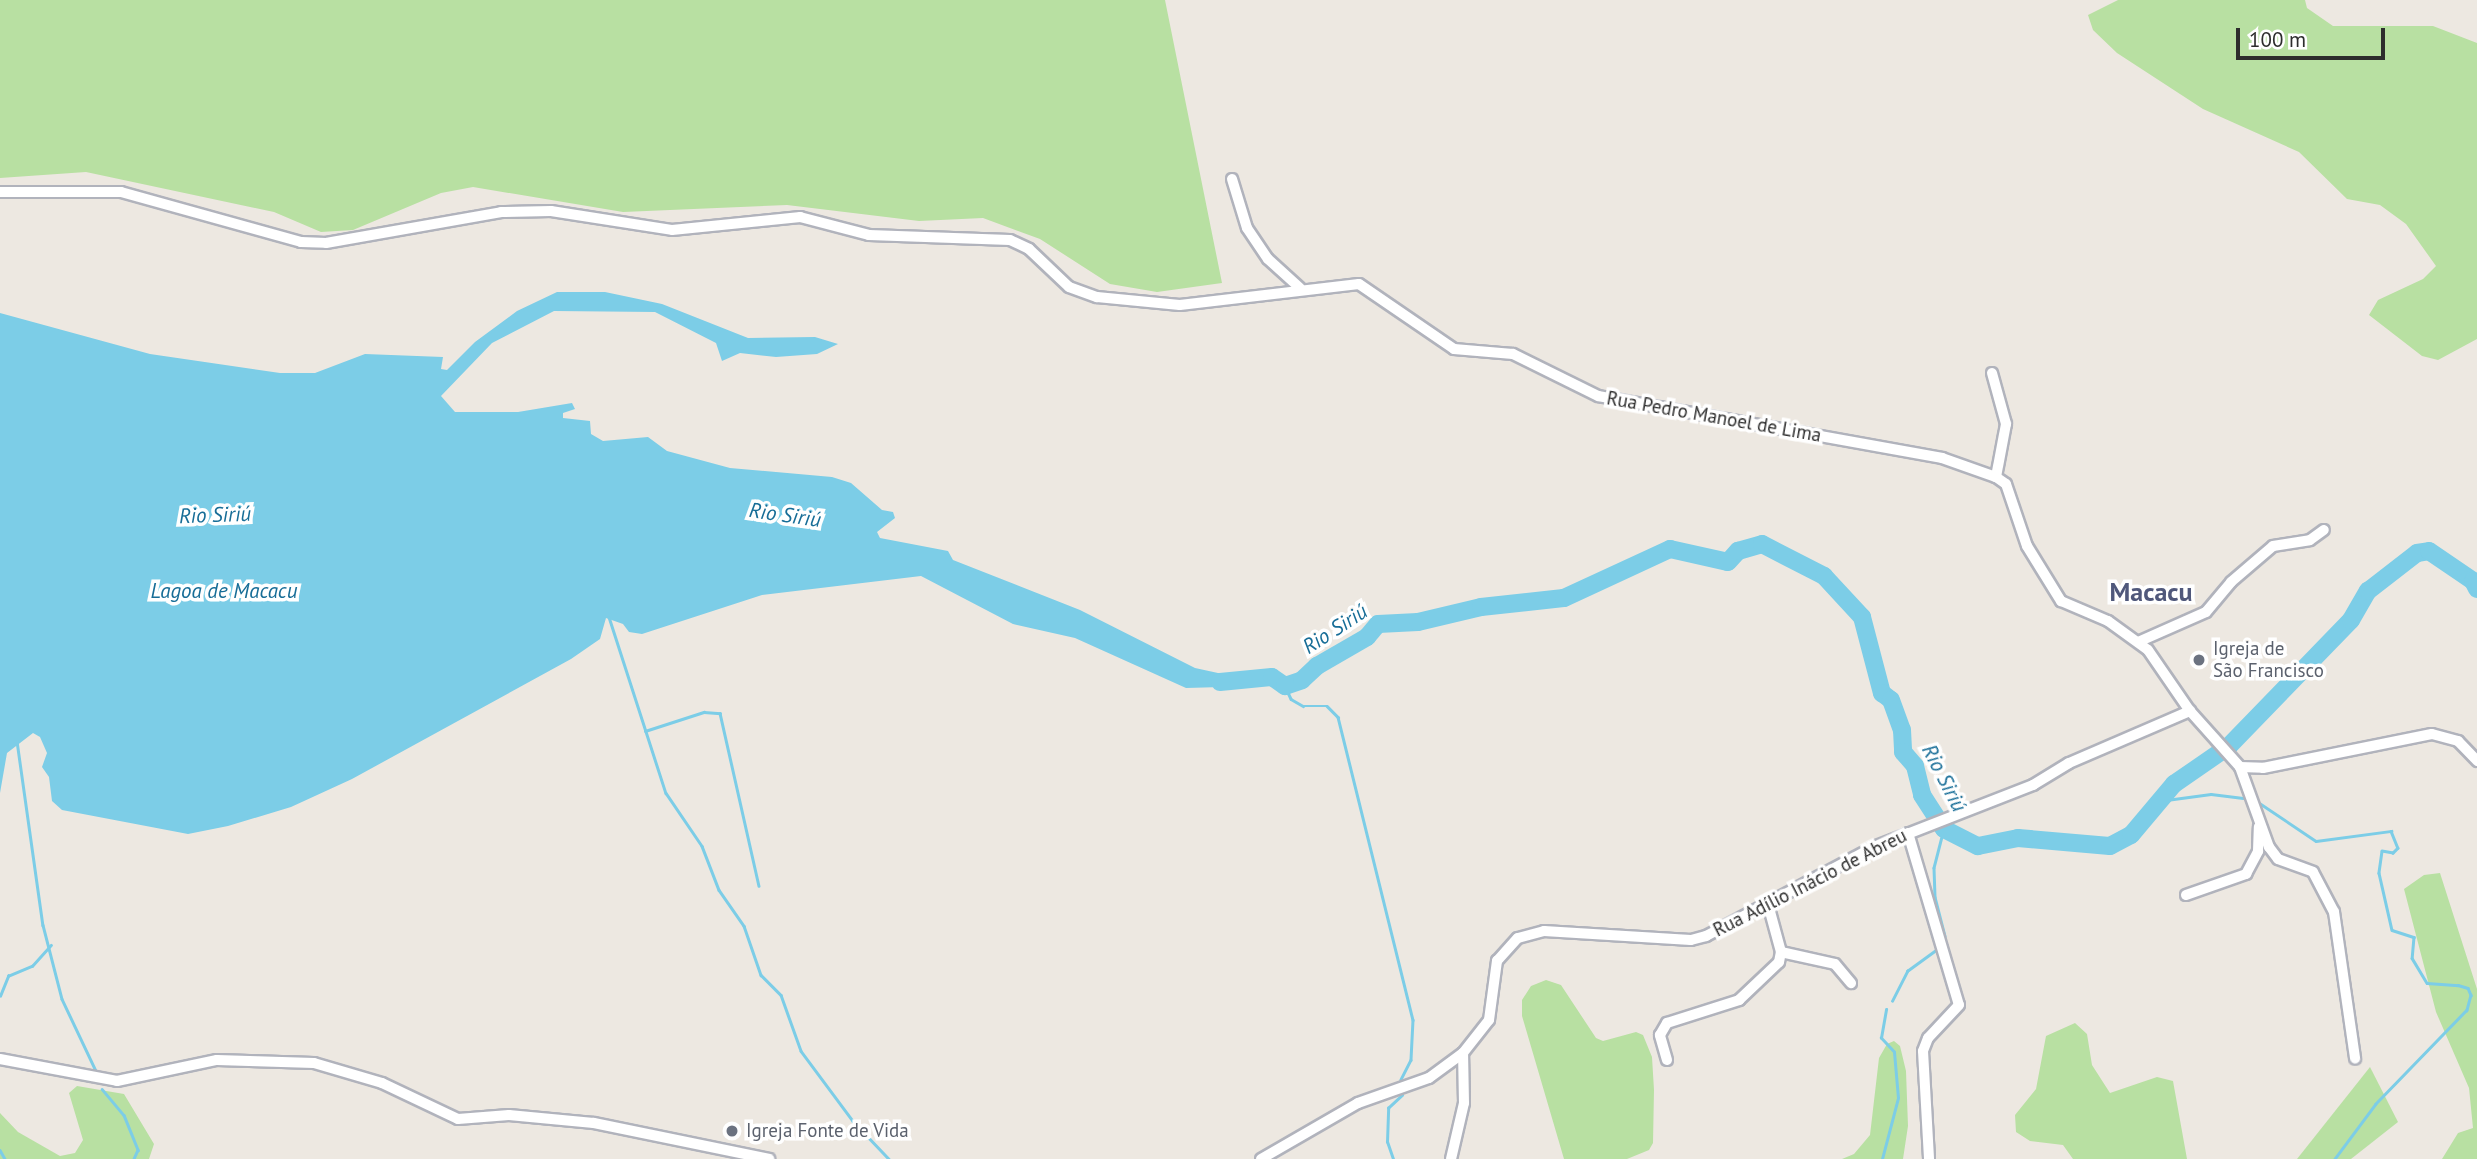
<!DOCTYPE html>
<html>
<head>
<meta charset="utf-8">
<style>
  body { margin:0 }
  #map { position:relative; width:2477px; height:1159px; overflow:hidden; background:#ede8e1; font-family:"PT Sans",sans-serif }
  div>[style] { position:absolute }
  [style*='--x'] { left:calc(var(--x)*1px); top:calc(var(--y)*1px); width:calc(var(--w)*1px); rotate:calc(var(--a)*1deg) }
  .green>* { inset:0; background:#b8e0a2 }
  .water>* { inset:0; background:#7ccde7 }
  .stream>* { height:2.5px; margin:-1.25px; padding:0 1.25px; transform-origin:1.25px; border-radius:1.25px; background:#7ccde7 }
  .river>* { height:18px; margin:-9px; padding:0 9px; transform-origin:9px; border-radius:9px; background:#7ccde7 }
  .roads { filter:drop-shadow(2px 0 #b1b3bc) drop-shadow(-2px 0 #b1b3bc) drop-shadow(0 2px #b1b3bc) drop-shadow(0 -2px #b1b3bc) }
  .minor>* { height:10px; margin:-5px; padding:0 5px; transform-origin:5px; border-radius:5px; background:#fff }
  .dots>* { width:19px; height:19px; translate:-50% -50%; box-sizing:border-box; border:4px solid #fff; border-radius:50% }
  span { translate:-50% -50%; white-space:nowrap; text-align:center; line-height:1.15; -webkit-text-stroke:7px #fff; paint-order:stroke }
  .street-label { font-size:19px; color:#2d2d2d }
  .worship-label { font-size:19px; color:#5b616d }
  .left { translate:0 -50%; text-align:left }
  .water-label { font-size:21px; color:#176d97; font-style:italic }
  .district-label { font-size:26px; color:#50587b; font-weight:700 }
  .scale { position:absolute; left:2236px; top:28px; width:149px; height:32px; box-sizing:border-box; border:4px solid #2d2d2d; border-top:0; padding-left:9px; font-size:21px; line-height:24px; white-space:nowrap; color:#2d2d2d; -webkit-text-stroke:5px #fff; paint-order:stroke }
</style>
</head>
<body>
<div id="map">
  <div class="green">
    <div style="clip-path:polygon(0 0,1165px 0,1222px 283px,1157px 292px,1110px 284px,1040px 239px,983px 218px,919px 221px,787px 205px,623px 212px,473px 187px,441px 193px,353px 230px,321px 232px,274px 212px,86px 172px,0 178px)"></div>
    <div style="clip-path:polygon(2118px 0,2305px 0,2307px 8px,2333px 26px,2433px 26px,2477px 43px,2477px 339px,2438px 360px,2422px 356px,2369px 315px,2378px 300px,2423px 279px,2436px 266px,2406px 224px,2380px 205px,2347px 199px,2299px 152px,2203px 109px,2117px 53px,2093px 30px,2088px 15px)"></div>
    <div style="clip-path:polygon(2440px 873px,2477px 989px,2477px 1159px,2442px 1159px,2458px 1133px,2473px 1128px,2469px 1088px,2436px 1012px,2404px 889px,2424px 875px)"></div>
    <div style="clip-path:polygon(1546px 980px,1561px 985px,1596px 1038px,1603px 1041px,1636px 1032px,1643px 1035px,1652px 1057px,1654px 1090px,1653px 1143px,1649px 1150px,1627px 1159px,1564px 1159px,1522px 1016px,1522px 1000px,1531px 986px)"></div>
    <div style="clip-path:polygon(2075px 1023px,2087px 1034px,2092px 1065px,2110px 1093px,2157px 1077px,2173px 1081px,2187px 1159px,2073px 1159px,2063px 1145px,2030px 1141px,2016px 1132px,2015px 1115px,2036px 1089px,2046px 1036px)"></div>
    <div style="clip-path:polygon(1894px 1041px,1900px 1046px,1906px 1071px,1908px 1126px,1903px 1159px,1842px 1159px,1854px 1154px,1870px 1135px,1879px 1058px,1887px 1044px)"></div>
    <div style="clip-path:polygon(2370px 1067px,2398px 1122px,2351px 1159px,2297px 1159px)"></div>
    <div style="clip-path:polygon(77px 1086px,124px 1094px,154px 1144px,149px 1159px,0 1159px,0 1113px,18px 1132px,60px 1156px,75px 1153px,83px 1140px,69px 1093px)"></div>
  </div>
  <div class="water">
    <div style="clip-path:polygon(557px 292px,605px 292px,662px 304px,748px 338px,815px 337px,838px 344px,817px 354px,776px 357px,740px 353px,722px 361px,716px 343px,655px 312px,554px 311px,492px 343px,441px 396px,455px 412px,518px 412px,572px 403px,575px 409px,563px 413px,563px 418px,590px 421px,591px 434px,603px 441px,648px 437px,667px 451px,730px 468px,832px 477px,851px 483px,882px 510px,893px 512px,895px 518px,877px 532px,880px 538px,948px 551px,953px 560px,1080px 610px,1195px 668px,1241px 678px,1222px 687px,1186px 688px,1075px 638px,1013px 624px,921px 576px,762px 595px,642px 634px,629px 632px,623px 624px,606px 618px,600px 639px,571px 659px,352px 779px,291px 807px,228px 826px,188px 834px,62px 810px,52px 801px,49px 777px,42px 767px,47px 753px,40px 737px,33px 733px,7px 753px,0 793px,0 313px,150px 354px,280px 373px,315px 373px,365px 354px,443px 357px,441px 369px,447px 370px,475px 342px,517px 311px)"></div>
  </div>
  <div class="stream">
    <div style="--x:609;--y:617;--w:185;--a:72.1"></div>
    <div style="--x:666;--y:793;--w:64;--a:55.8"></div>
    <div style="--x:702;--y:846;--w:47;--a:68.9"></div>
    <div style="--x:719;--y:890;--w:44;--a:55.2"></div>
    <div style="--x:744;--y:926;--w:52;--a:70.9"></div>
    <div style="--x:761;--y:975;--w:28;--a:45"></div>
    <div style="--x:781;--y:995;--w:59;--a:70.3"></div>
    <div style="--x:801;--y:1051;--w:87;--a:53.4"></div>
    <div style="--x:853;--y:1121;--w:52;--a:46.5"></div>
    <div style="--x:1285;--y:686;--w:14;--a:65"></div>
    <div style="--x:1291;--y:699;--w:14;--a:30"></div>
    <div style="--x:1303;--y:706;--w:24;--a:0"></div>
    <div style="--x:1327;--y:706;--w:16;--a:45"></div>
    <div style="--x:1338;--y:717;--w:312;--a:76.1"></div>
    <div style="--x:1413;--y:1020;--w:40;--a:92.9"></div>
    <div style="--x:1411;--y:1060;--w:22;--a:117"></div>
    <div style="--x:645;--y:731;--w:62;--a:-17.9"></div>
    <div style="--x:704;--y:712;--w:16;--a:4"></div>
    <div style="--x:720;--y:713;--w:177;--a:77.3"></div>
    <div style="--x:17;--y:741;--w:186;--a:82"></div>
    <div style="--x:43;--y:925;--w:76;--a:75.6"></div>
    <div style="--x:62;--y:999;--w:80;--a:64.7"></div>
    <div style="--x:2255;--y:800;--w:73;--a:33.9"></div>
    <div style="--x:2316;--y:841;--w:76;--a:-7.6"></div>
    <div style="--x:2391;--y:831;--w:18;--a:68"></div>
    <div style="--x:2398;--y:848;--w:7;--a:135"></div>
    <div style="--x:2393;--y:853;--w:11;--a:-170"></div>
    <div style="--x:2382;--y:851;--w:22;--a:98"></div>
    <div style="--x:2379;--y:873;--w:58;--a:77.2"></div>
    <div style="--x:2392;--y:930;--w:23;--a:18"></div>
    <div style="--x:2414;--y:937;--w:21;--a:95"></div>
    <div style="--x:2412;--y:958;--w:29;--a:59"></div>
    <div style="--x:2427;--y:983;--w:31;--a:4"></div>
    <div style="--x:2458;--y:985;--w:10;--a:17"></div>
    <div style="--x:2468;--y:988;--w:8;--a:67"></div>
    <div style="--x:2471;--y:995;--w:16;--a:105"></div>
    <div style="--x:2467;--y:1010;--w:131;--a:134.1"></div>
    <div style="--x:2376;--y:1104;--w:69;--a:126.7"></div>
    <div style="--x:2159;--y:801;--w:52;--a:-7.7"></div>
    <div style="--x:2211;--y:794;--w:32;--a:7"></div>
    <div style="--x:1944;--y:829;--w:40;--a:104.4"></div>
    <div style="--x:1934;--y:868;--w:29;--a:88"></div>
    <div style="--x:1935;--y:897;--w:40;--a:75.6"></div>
    <div style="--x:0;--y:996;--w:22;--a:-68"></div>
    <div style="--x:8;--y:976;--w:26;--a:-23"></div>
    <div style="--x:32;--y:966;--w:28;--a:-48"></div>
    <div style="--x:1892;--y:1001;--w:34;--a:-63"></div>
    <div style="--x:1907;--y:971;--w:39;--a:-36"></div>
    <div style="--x:102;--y:1089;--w:34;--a:50"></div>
    <div style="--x:124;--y:1115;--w:38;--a:68"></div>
    <div style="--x:138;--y:1150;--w:10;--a:114"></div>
    <div style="--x:0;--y:1150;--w:10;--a:61"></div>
    <div style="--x:1393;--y:1159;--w:18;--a:-109"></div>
    <div style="--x:1387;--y:1142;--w:34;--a:-88"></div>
    <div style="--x:1388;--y:1108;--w:19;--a:-43"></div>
    <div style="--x:1882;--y:1159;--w:63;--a:-75.3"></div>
    <div style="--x:1898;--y:1098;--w:46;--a:-95"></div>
    <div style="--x:1894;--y:1052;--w:19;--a:-133"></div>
    <div style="--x:1881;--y:1038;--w:29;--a:-80"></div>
  </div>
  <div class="river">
    <div style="--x:1220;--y:682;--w:52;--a:-5.5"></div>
    <div style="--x:1272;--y:677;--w:16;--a:35"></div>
    <div style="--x:1285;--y:686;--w:18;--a:-19"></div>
    <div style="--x:1302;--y:680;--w:21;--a:-43"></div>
    <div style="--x:1317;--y:666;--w:58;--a:-30.1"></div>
    <div style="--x:1367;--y:637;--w:17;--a:-50"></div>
    <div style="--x:1378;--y:624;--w:40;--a:-2.9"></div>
    <div style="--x:1418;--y:622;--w:65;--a:-13.4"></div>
    <div style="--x:1481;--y:607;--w:83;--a:-6.2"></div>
    <div style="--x:1564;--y:598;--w:117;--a:-24.8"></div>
    <div style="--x:1670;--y:549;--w:59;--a:12.6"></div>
    <div style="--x:1728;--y:562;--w:15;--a:-48"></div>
    <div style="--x:1738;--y:551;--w:25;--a:-16"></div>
    <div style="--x:1762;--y:544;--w:70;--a:27.3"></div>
    <div style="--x:1824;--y:576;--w:56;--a:47.2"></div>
    <div style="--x:1862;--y:617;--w:79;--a:75.3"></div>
    <div style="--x:1882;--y:693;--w:11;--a:38"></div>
    <div style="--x:1891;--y:700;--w:32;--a:70"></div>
    <div style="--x:1902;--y:730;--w:22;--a:87"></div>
    <div style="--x:1903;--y:752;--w:18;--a:49"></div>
    <div style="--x:1915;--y:766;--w:30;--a:76"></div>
    <div style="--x:1922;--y:795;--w:40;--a:57.1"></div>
    <div style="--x:1944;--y:829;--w:38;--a:27"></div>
    <div style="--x:1978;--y:846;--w:41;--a:-11.3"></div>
    <div style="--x:2018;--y:838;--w:92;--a:5"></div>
    <div style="--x:2110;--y:846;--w:24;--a:-28"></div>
    <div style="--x:2131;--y:835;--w:67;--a:-49.9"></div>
    <div style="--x:2174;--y:784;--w:67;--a:-34.6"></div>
    <div style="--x:2229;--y:746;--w:175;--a:-45.9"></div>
    <div style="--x:2351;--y:620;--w:34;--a:-60"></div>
    <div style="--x:2368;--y:591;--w:62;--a:-37.8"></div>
    <div style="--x:2417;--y:553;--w:12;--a:-9"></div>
    <div style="--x:2429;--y:551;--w:53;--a:34.3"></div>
    <div style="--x:2473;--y:581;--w:9;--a:63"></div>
  </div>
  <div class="roads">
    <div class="minor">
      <div style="--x:1232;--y:179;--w:51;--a:73"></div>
      <div style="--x:1247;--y:228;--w:37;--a:56"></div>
      <div style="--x:1268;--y:259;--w:43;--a:42.2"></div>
      <div style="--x:0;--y:192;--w:121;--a:0"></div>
      <div style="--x:121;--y:192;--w:187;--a:15.5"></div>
      <div style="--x:301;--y:242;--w:25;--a:2"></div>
      <div style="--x:326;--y:243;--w:178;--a:-10"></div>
      <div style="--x:501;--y:212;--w:50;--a:-1.1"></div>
      <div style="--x:551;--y:211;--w:122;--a:8.9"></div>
      <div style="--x:672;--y:230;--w:129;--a:-5.8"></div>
      <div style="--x:800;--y:217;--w:71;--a:14.6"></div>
      <div style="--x:869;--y:235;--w:141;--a:2"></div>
      <div style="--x:1010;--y:240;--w:21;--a:25"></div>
      <div style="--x:1029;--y:249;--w:55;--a:43.5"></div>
      <div style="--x:1069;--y:287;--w:30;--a:20"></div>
      <div style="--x:1097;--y:297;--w:83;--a:5.5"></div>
      <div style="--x:1180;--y:305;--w:180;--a:-6.7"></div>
      <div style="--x:1359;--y:284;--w:115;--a:34.4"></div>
      <div style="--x:1454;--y:349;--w:59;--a:4.8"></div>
      <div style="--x:1513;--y:354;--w:95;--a:26.3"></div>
      <div style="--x:1598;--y:396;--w:350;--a:10.2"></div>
      <div style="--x:1942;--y:458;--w:57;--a:19.4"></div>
      <div style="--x:1996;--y:477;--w:12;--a:35"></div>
      <div style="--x:2006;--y:484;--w:65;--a:71.3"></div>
      <div style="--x:2027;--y:546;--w:65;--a:58.3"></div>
      <div style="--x:2061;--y:601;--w:51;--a:23.1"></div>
      <div style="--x:2108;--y:621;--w:49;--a:35.9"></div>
      <div style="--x:2148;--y:650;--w:74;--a:55.5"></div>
      <div style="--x:2190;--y:711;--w:75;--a:48.2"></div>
      <div style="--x:2240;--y:767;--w:23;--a:2"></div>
      <div style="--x:2263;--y:768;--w:172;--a:-11.4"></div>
      <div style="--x:2432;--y:734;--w:27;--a:15"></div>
      <div style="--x:2458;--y:741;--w:28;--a:46"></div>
      <div style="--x:1992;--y:373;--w:53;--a:74.6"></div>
      <div style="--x:2006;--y:424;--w:54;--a:100.7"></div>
      <div style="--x:2138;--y:642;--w:74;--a:-23.8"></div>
      <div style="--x:2206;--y:612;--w:39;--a:-50"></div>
      <div style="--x:2231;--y:582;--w:55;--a:-40.6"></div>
      <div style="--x:2273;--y:546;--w:37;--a:-9"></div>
      <div style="--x:2310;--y:540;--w:17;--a:-36"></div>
      <div style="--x:2240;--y:767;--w:85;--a:70.1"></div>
      <div style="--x:2269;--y:847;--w:15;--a:53"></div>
      <div style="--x:2278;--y:859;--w:37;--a:20"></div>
      <div style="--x:2313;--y:872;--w:45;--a:62.3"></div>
      <div style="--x:2334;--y:912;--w:148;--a:81.8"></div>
      <div style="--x:1908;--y:833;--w:179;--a:73.5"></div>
      <div style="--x:1959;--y:1005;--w:45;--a:133.2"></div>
      <div style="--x:1928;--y:1038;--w:14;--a:111"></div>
      <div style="--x:1923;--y:1051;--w:108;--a:86.8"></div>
      <div style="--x:2186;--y:895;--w:64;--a:-19.3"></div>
      <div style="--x:2246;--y:874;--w:26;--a:-62"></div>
      <div style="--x:2258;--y:851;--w:24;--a:-88"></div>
      <div style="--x:1781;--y:952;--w:55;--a:12.5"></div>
      <div style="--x:1835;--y:964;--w:25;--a:50"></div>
      <div style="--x:0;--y:1059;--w:119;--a:10.6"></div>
      <div style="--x:117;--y:1081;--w:102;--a:-11.9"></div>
      <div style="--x:217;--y:1060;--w:97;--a:1.8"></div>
      <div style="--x:314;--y:1063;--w:71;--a:16.4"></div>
      <div style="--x:382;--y:1083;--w:84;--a:25.3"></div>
      <div style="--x:458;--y:1119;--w:51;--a:-4.5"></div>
      <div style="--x:509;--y:1115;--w:85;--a:5.4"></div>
      <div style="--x:594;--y:1123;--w:179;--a:11.6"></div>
      <div style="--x:1667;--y:1060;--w:26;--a:-106"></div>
      <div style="--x:1660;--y:1035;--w:14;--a:-60"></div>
      <div style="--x:1667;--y:1023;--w:76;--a:-17.7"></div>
      <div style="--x:1739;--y:1000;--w:55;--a:-43.5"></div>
      <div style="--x:1779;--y:962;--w:10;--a:-79"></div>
      <div style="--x:1781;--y:952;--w:50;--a:-105.2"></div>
      <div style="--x:1261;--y:1159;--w:112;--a:-30"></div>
      <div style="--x:1358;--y:1103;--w:75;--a:-19.4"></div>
      <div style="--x:1429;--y:1078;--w:42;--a:-36.3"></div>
      <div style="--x:1463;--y:1053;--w:42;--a:-51.8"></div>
      <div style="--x:1489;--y:1020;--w:60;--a:-82.3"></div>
      <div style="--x:1497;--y:961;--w:31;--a:-48"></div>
      <div style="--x:1518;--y:938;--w:27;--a:-15"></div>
      <div style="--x:1544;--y:931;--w:147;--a:3.5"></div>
      <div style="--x:1691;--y:940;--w:16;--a:-15"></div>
      <div style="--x:1706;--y:936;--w:190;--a:-27.9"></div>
      <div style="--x:1874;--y:847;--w:171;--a:-21.3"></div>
      <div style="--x:2033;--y:785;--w:42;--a:-31.4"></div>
      <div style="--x:2069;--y:763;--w:132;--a:-23.3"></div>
      <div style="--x:1451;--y:1159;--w:57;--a:-76.9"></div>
      <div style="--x:1464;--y:1103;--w:50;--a:-91.1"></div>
    </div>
  </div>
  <div class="dots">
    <div style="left:2199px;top:660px;background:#6b7280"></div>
    <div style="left:732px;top:1131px;background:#6b7280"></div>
  </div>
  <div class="street-label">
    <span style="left:1714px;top:417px;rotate:10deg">Rua Pedro Manoel de Lima</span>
    <span style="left:1810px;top:883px;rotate:-27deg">Rua Adílio Inácio de Abreu</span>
  </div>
  <div class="worship-label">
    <span class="left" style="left:2213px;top:660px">Igreja de<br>São Francisco</span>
    <span class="left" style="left:746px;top:1131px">Igreja Fonte de Vida</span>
  </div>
  <div class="water-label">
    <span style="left:215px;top:515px;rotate:-2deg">Rio Siriú</span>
    <span style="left:785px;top:515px;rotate:8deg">Rio Siriú</span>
    <span style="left:224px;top:591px">Lagoa de Macacu</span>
    <span style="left:1335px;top:629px;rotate:-33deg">Rio Siriú</span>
    <span style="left:1944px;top:778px;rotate:63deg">Rio Siriú</span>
  </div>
  <div class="district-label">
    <span style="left:2151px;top:592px">Macacu</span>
  </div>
  <div class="scale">100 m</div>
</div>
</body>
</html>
